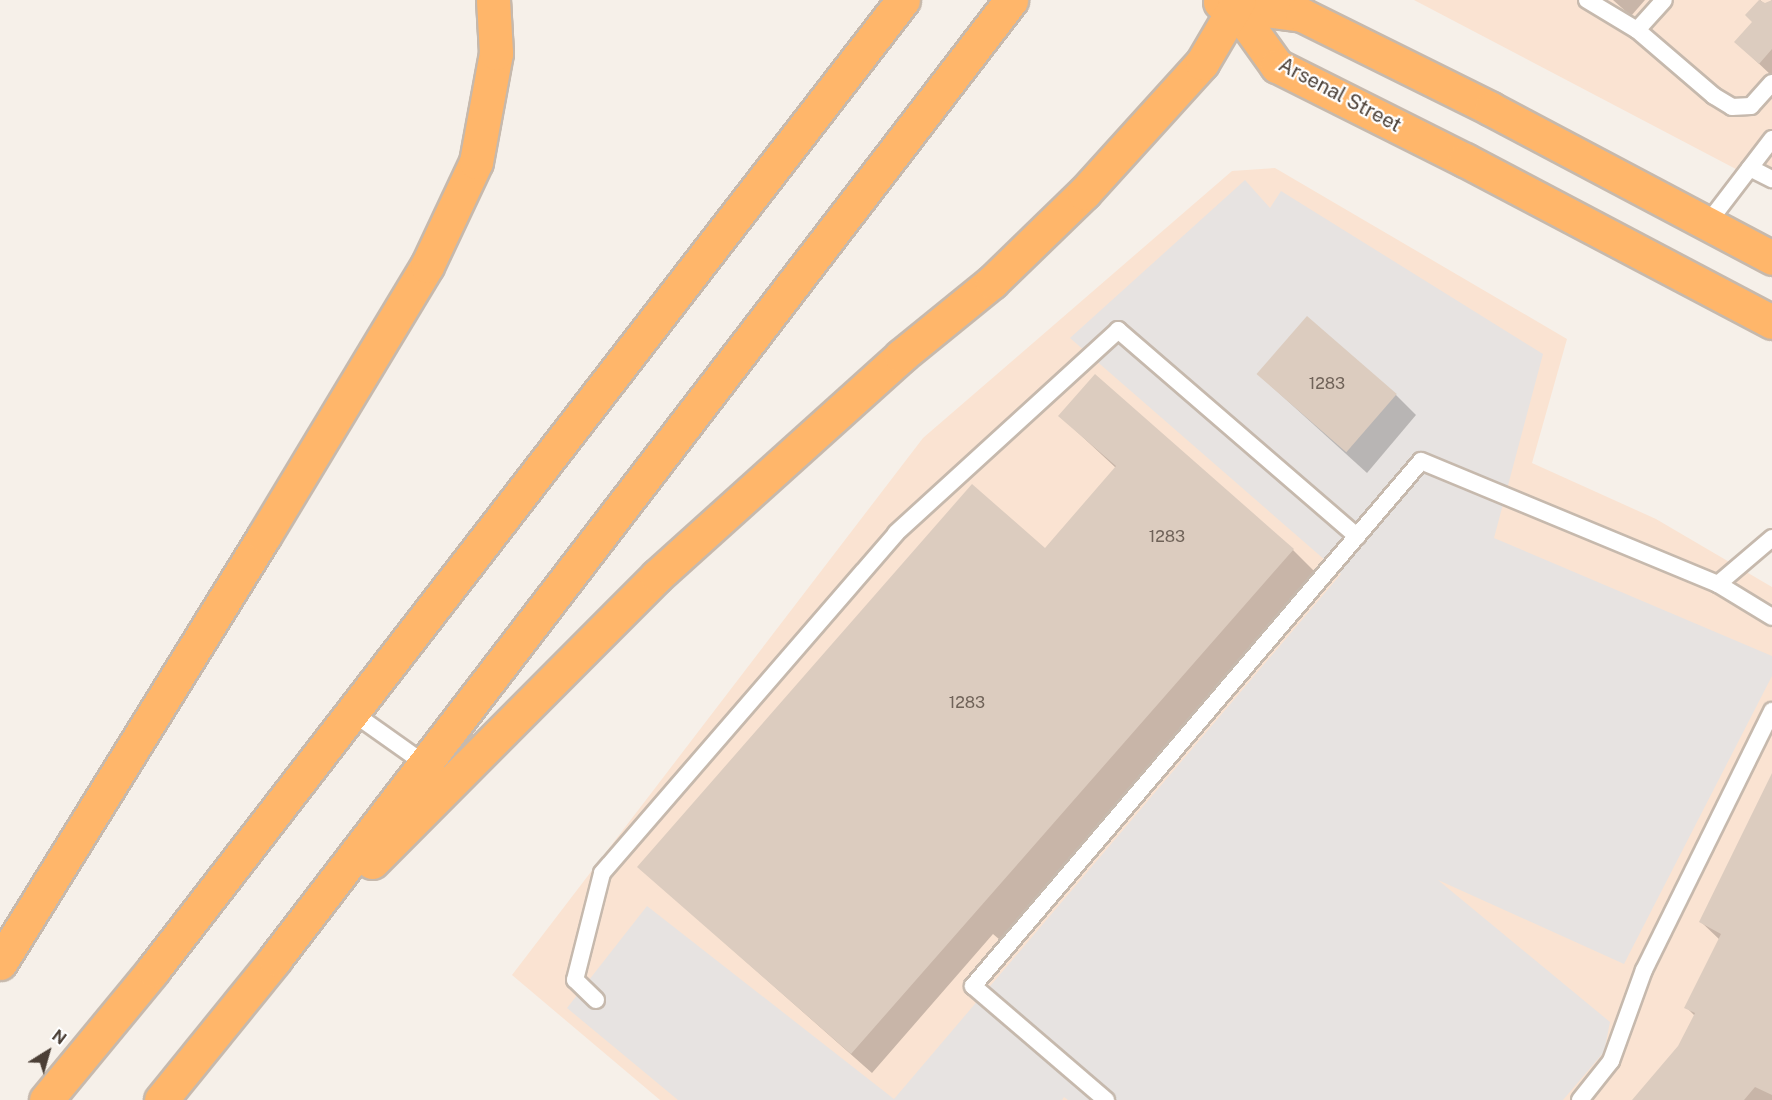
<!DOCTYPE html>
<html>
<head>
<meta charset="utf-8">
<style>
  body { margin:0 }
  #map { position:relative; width:1772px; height:1100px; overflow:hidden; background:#f6f0e9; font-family:"Public Sans",sans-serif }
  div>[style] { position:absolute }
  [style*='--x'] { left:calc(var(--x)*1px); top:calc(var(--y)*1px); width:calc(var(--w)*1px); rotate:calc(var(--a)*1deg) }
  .commercial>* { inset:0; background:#fae3d2 }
  .parking>* { inset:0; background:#e7e3e1 }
  .shadow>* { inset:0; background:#0003 }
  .building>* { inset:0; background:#dcccbf; transform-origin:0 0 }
  .roads { filter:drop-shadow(2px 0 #c6b9ad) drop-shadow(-2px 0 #c6b9ad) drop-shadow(0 2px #c6b9ad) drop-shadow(0 -2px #c6b9ad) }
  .lane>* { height:16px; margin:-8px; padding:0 8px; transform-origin:8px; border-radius:8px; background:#fff }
  .highway>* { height:33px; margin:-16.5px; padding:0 16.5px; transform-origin:16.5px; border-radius:16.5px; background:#ffb66a }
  span { translate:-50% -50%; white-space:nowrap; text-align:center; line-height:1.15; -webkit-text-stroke:4.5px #fff; paint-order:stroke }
  .number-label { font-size:16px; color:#6f6258 }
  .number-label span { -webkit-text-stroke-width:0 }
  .street-label { font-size:20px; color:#4b3f36 }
  .north { position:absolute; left:18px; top:1022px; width:60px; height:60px; -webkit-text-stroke:4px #fff; paint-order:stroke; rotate:37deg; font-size:16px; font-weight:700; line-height:24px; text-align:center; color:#4b3f36 }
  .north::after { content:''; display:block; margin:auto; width:21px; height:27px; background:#4b3f36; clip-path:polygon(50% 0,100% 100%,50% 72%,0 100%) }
</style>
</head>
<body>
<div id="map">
  <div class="commercial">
    <div style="clip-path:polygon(1414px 0,1772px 0,1772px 188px)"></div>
    <div style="clip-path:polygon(1275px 168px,1567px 339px,1532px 463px,1656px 519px,1772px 587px,1772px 1100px,660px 1100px,512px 975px,923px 438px,1232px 171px)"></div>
  </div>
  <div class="parking">
    <div style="clip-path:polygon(1245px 180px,1270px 208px,1281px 191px,1543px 354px,1494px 538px,1772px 656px,1772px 676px,1624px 964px,1438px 880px,1610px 1022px,1604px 1052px,1563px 1100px,1068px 1100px,1064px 1097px,1062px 1100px,678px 1100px,567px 1008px,647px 906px,894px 1099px,1341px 574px,1070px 338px)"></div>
  </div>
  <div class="shadow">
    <div style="clip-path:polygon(1613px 0,1645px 0,1631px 16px)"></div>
    <div style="clip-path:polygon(1760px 0,1766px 5px,1772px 0,1772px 76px,1736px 42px,1754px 22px,1747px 15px)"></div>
    <div style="clip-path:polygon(1259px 375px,1396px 395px,1416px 415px,1367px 473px)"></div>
    <div style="clip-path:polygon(1060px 416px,1293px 550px,1319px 576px,1000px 940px,993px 934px,872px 1073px,639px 867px,1045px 550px,1116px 468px)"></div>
    <div style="clip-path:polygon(1772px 776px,1772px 1100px,1634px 1100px,1679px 1047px,1695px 1016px,1686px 1007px,1720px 940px,1701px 922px)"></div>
  </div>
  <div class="building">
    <div style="clip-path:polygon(1759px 0,1765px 3px,1772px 0,1772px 49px,1759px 64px,1734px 42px,1752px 22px,1745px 15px)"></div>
    <div style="left:1307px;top:316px;width:119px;height:77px;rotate:41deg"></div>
    <div style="clip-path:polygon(1095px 374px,1294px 549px,851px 1054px,637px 867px,972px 484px,1045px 548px,1116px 466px,1058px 416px)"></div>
    <div style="clip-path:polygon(1772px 773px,1772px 1095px,1755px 1087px,1744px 1100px,1632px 1100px,1678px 1046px,1695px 1013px,1684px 1008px,1721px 934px,1699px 922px)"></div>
  </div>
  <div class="roads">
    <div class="lane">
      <div style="--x:1587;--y:0;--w:58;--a:31"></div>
      <div style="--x:1637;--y:30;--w:40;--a:-48"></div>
      <div style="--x:1637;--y:30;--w:101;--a:40.6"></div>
      <div style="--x:1714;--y:96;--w:21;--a:31"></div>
      <div style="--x:1732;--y:107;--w:19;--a:-3"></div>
      <div style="--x:1751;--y:106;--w:31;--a:-48"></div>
      <div style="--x:1750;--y:168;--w:25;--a:27"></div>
      <div style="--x:1707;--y:224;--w:107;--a:-52.6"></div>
      <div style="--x:1718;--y:584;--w:63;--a:31.4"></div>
      <div style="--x:353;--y:713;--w:88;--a:35.3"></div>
      <div style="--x:596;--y:1000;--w:29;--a:-136"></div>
      <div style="--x:575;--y:980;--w:110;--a:-75.8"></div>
      <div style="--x:602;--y:873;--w:449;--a:-49.1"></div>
      <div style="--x:896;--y:533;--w:301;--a:-42.4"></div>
      <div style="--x:1118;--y:330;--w:316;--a:40.8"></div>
      <div style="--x:1106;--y:1100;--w:175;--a:-139.4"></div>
      <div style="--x:973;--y:986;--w:690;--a:-49.52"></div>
      <div style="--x:1421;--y:461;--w:321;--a:22.5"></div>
      <div style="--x:1718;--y:584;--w:71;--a:-40.4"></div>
      <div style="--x:1580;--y:1100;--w:50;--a:-51.5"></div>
      <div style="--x:1611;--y:1061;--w:97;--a:-70.1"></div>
      <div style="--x:1644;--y:970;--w:289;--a:-63.7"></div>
    </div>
    <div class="highway">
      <div style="--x:1220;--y:2;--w:15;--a:16"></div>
      <div style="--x:1234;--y:6;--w:69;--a:7.5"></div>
      <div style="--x:1302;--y:15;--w:211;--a:26.4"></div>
      <div style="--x:1491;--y:109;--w:318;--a:27.9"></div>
      <div style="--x:1234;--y:6;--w:74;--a:54.4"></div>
      <div style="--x:1277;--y:66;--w:210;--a:26.6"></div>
      <div style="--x:1465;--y:160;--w:347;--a:27.8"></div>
      <div style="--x:372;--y:862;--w:404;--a:-45.1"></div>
      <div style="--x:657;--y:576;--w:329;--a:-42"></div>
      <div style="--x:901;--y:356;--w:117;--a:-39.1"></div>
      <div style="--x:992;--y:282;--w:128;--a:-44.1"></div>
      <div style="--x:1084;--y:193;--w:176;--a:-47.8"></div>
      <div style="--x:1202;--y:63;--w:73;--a:-59.6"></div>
      <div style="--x:0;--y:963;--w:502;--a:-58.27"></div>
      <div style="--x:264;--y:536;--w:315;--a:-58.9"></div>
      <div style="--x:427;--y:266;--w:115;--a:-64.8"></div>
      <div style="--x:476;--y:162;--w:111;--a:-79.6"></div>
      <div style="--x:496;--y:53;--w:53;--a:-93.2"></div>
      <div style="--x:46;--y:1100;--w:168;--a:-50.5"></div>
      <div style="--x:153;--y:970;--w:1226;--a:-52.29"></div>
      <div style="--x:161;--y:1100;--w:181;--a:-51"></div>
      <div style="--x:275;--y:959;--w:1209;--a:-52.49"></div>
    </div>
  </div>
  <div class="number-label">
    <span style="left:1327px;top:384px">1283</span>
    <span style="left:1167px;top:537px">1283</span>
    <span style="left:967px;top:703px">1283</span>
  </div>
  <div class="street-label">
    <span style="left:1340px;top:95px;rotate:28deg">Arsenal Street</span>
  </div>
  <div class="north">N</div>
</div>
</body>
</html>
